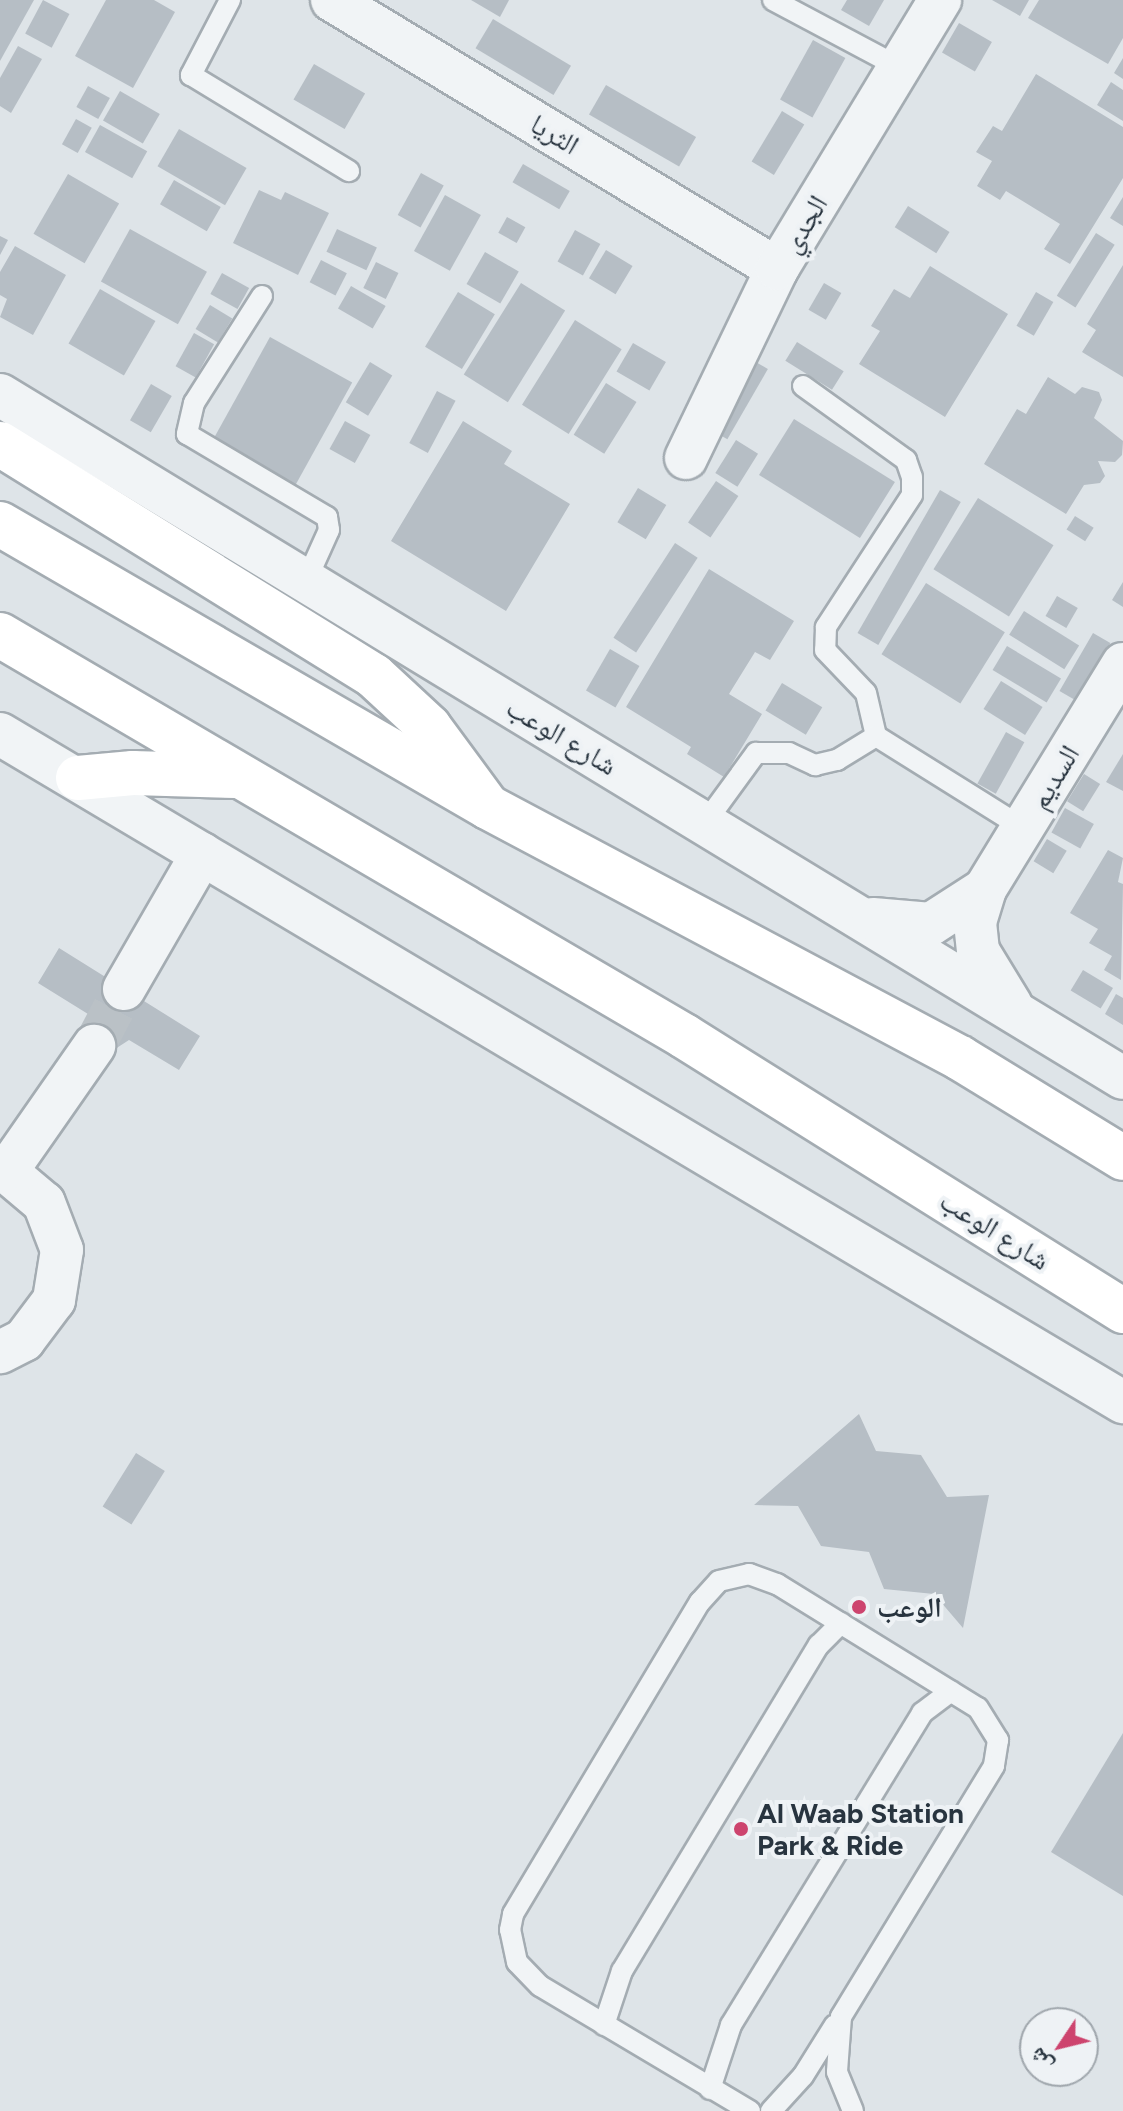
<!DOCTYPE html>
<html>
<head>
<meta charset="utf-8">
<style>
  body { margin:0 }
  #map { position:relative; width:1123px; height:2111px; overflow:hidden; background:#dee4e8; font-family:Figtree,"Noto Naskh Arabic",sans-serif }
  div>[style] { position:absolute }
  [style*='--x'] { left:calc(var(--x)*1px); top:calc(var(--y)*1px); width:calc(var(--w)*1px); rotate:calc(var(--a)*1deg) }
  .building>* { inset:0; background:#b6bec5; transform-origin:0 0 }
  .minor-tunnel>* { height:42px; margin-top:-21px; transform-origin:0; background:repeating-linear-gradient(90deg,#bac1c6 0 42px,transparent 0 63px) }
  .roads { filter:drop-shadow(2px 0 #a4acb2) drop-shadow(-2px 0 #a4acb2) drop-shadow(0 2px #a4acb2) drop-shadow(0 -2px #a4acb2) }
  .service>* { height:20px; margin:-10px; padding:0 10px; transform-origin:10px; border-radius:10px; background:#f1f4f6 }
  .minor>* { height:42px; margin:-21px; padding:0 21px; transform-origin:21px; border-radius:21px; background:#f1f4f6 }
  .primary>* { height:44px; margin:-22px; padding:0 22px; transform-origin:22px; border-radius:22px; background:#fff }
  .trunk>* { height:44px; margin:-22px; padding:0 22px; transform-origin:22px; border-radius:22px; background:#fff }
  .dots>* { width:22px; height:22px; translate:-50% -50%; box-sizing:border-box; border:4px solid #eef2f5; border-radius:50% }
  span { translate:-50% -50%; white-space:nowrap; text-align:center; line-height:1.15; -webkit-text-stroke:8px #eef2f5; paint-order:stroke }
  .street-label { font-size:28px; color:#28343f }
  .poi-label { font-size:28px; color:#28343f; font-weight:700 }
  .left { translate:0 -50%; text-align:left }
  .north { position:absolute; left:1019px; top:2007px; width:80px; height:80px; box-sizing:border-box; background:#eef2f5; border:2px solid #9fa6ac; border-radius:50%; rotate:235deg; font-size:22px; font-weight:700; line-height:32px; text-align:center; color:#28343f }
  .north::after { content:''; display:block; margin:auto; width:28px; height:36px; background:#cd446e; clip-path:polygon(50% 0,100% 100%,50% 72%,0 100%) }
</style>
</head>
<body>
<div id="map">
  <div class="building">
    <div style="clip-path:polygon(0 0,34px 0,0 61px)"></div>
    <div style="left:43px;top:0;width:30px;height:38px;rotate:28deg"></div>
    <div style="clip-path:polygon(106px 0,154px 0,175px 12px,133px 88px,75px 56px)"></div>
    <div style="clip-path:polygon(471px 0,509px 0,500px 17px)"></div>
    <div style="clip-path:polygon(847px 0,884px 0,869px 26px,841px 10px)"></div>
    <div style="clip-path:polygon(992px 0,1029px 0,1020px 16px)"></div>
    <div style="clip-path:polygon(1039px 0,1123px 0,1123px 38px,1108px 64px,1028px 18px)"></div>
    <div style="left:493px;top:19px;width:91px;height:34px;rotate:31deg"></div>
    <div style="left:959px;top:23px;width:38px;height:34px;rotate:30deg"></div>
    <div style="left:813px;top:40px;width:37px;height:68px;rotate:29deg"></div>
    <div style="clip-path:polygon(18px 46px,42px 59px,11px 113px,0 106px,0 78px)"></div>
    <div style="clip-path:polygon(1123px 58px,1123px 79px,1114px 73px)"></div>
    <div style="left:314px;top:64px;width:59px;height:41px;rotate:30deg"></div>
    <div style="clip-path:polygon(1036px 74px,1123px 127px,1123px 178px,1070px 264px,1044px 249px,1060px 224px,1006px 191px,1000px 200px,977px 186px,992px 161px,976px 152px,993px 126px,1002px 131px)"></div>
    <div style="clip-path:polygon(1111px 82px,1123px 90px,1123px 121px,1097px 105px)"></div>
    <div style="left:606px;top:85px;width:104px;height:34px;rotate:30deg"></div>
    <div style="left:88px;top:86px;width:25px;height:24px;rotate:29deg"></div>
    <div style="left:120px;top:91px;width:46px;height:34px;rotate:30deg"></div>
    <div style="left:782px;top:111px;width:26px;height:59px;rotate:31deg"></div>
    <div style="left:76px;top:119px;width:18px;height:29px;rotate:29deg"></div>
    <div style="left:100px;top:125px;width:54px;height:31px;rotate:29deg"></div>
    <div style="left:179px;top:129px;width:78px;height:43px;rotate:30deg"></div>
    <div style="left:523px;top:164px;width:54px;height:21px;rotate:30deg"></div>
    <div style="left:421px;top:173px;width:26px;height:48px;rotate:29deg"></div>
    <div style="left:68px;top:174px;width:59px;height:69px;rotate:30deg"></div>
    <div style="left:174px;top:180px;width:54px;height:28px;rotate:30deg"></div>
    <div style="clip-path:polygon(259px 190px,281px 200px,285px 192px,329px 213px,298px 275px,233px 243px)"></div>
    <div style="left:445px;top:195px;width:41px;height:64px;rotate:29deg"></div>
    <div style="clip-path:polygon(1123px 197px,1123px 226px,1110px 218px)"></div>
    <div style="left:908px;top:206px;width:49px;height:25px;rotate:32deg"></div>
    <div style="left:507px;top:217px;width:21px;height:18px;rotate:29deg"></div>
    <div style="left:130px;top:229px;width:88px;height:60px;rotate:29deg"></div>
    <div style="left:337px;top:229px;width:44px;height:25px;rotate:25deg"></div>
    <div style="left:575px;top:230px;width:29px;height:36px;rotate:29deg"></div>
    <div style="left:1096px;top:233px;width:22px;height:74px;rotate:32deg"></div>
    <div style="clip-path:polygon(0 236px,8px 240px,0 255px)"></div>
    <div style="clip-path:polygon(15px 246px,66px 275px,33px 335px,0 317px,7px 299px,0 295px,0 272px)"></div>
    <div style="left:606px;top:250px;width:31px;height:33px;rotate:31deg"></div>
    <div style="left:485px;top:252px;width:39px;height:37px;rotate:30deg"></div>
    <div style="left:321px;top:260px;width:29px;height:25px;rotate:27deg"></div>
    <div style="left:376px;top:262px;width:25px;height:29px;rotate:26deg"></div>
    <div style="clip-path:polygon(1123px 265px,1123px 377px,1082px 352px,1096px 330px,1087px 324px)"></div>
    <div style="clip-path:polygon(930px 266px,1008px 314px,945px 417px,859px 364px,880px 331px,871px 326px,894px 289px,910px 298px)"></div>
    <div style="left:222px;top:273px;width:31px;height:24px;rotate:29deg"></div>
    <div style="left:521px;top:283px;width:52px;height:108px;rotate:32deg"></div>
    <div style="left:824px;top:283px;width:20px;height:31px;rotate:30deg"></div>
    <div style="left:351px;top:286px;width:40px;height:26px;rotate:30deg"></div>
    <div style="left:100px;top:289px;width:64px;height:63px;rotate:30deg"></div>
    <div style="left:458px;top:292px;width:43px;height:64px;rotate:31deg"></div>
    <div style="left:1036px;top:292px;width:20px;height:39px;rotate:30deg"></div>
    <div style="left:210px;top:305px;width:26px;height:28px;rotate:31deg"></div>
    <div style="left:575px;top:320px;width:55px;height:100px;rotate:32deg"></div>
    <div style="left:194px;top:333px;width:23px;height:38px;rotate:29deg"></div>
    <div style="left:270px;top:337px;width:94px;height:117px;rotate:29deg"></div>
    <div style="left:797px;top:342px;width:55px;height:22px;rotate:32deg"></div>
    <div style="left:633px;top:343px;width:38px;height:33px;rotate:30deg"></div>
    <div style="left:754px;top:361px;width:16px;height:81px;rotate:30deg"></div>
    <div style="left:370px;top:362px;width:26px;height:47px;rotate:31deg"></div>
    <div style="clip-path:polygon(1048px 377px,1075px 394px,1082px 387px,1099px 392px,1102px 400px,1094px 418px,1123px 441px,1122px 455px,1115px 462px,1098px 461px,1105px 476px,1100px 483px,1084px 485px,1066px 514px,984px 464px,1017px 409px,1026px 414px)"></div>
    <div style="left:606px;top:383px;width:36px;height:61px;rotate:32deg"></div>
    <div style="left:151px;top:384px;width:24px;height:42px;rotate:30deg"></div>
    <div style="left:437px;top:391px;width:21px;height:59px;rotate:28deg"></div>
    <div style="left:794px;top:419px;width:119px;height:66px;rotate:32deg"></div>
    <div style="left:345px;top:421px;width:29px;height:32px;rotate:29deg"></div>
    <div style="clip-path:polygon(463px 421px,512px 451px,504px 464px,570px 504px,506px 611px,391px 541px)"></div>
    <div style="left:736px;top:440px;width:26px;height:39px;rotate:32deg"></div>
    <div style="left:716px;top:481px;width:27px;height:50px;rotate:34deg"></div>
    <div style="left:638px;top:488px;width:33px;height:40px;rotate:31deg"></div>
    <div style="left:940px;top:490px;width:24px;height:165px;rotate:30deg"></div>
    <div style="left:978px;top:498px;width:89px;height:84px;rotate:32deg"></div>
    <div style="left:1075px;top:516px;width:22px;height:16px;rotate:32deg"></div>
    <div style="left:675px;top:543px;width:27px;height:113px;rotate:33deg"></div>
    <div style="clip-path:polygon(709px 569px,794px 621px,770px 660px,755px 652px,729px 694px,762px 714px,724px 777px,687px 754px,691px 747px,626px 707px)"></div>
    <div style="clip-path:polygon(1123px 582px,1123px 607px,1112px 600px)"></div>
    <div style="left:926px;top:583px;width:93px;height:84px;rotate:32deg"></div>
    <div style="left:1057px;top:596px;width:24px;height:23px;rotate:30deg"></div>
    <div style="left:1024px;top:611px;width:65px;height:28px;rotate:32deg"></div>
    <div style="left:1093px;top:633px;width:20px;height:67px;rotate:30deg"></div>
    <div style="left:1007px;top:646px;width:63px;height:28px;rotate:31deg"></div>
    <div style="left:610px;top:649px;width:34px;height:48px;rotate:30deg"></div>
    <div style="left:1001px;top:681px;width:49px;height:33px;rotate:32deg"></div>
    <div style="left:782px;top:683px;width:47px;height:32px;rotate:31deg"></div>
    <div style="left:1006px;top:732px;width:21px;height:59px;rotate:29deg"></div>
    <div style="clip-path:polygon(1123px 754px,1123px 791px,1106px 782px)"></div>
    <div style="left:1084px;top:774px;width:19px;height:32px;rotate:32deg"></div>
    <div style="left:1065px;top:808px;width:33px;height:28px;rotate:29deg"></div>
    <div style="left:1047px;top:839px;width:23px;height:26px;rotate:31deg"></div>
    <div style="clip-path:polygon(1108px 850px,1123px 858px,1118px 882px,1123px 884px,1121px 980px,1104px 970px,1112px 956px,1089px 943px,1098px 929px,1070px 913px)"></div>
    <div style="clip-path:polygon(59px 948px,200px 1036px,179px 1070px,129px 1040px,112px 1051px,86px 1035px,88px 1014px,38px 983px)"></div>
    <div style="left:1083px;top:970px;width:35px;height:24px;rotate:31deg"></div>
    <div style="clip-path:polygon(1116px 994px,1123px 998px,1123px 1025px,1105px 1014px)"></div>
    <div style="clip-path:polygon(859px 1414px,876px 1451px,921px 1455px,947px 1497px,989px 1495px,963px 1628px,934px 1594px,884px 1589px,869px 1552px,821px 1546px,798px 1506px,754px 1505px)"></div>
    <div style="left:136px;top:1453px;width:34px;height:63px;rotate:32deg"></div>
    <div style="clip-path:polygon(1123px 1733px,1123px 1896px,1051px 1852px)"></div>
  </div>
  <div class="minor-tunnel">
    <div style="--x:94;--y:1046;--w:64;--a:-62.2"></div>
  </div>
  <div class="roads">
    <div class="service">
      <div style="--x:230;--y:0;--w:85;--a:117.5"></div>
      <div style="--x:191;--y:75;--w:185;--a:31.3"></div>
      <div style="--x:773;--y:0;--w:143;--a:28"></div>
      <div style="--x:262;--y:296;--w:127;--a:122.4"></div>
      <div style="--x:194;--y:403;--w:32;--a:103"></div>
      <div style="--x:187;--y:434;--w:163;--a:30.7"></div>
      <div style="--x:327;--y:517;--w:13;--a:81"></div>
      <div style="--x:329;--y:530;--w:56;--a:114.3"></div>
      <div style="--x:803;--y:386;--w:127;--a:35.7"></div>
      <div style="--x:906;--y:460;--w:18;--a:71"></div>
      <div style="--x:912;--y:477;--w:18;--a:90"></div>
      <div style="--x:912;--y:495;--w:158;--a:123.1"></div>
      <div style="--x:826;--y:627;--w:23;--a:92"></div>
      <div style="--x:825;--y:650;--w:59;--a:46.4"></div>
      <div style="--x:866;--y:693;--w:44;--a:76.9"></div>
      <div style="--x:705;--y:823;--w:87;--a:-53.9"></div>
      <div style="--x:756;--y:753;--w:33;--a:0"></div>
      <div style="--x:789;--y:753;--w:29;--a:25"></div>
      <div style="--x:815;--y:765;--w:23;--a:-13"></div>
      <div style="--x:837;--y:760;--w:46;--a:-31.6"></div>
      <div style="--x:876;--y:736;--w:173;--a:32"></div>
      <div style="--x:604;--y:2025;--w:57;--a:-71.6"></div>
      <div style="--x:622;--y:1971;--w:381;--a:-58.9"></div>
      <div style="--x:819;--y:1645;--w:31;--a:-45"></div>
      <div style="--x:710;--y:2089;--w:67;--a:-71.8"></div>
      <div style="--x:731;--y:2025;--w:366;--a:-58.5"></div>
      <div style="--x:922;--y:1713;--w:36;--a:-37"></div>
      <div style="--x:750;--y:2111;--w:244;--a:-149.2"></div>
      <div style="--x:540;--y:1986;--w:33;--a:-134"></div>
      <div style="--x:517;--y:1962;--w:33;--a:-102"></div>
      <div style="--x:510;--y:1930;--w:16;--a:-79"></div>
      <div style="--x:513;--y:1914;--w:364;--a:-59.1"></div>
      <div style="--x:700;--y:1602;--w:28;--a:-48"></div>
      <div style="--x:719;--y:1581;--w:31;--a:-13"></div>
      <div style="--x:749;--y:1574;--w:30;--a:20"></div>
      <div style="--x:777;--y:1584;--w:236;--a:31.7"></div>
      <div style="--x:978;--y:1708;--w:38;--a:58"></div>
      <div style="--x:998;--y:1740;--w:26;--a:99"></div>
      <div style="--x:994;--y:1766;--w:294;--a:121.4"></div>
      <div style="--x:841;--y:2017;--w:55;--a:94.2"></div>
      <div style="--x:837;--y:2072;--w:42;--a:67.7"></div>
      <div style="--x:771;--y:2111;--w:47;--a:-47.6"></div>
      <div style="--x:803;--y:2076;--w:60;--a:-57.9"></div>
    </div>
    <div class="minor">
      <div style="--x:332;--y:0;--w:520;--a:31.15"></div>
      <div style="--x:0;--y:395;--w:1314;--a:31.31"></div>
      <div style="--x:686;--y:458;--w:210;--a:-64.3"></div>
      <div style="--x:777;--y:269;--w:315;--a:-58.8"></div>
      <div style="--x:0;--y:734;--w:1307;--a:30.75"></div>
      <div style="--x:873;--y:919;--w:58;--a:4.9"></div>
      <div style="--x:931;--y:924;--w:64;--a:-32.9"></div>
      <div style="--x:124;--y:989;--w:156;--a:-60"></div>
      <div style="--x:1011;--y:1005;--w:63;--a:-121.4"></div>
      <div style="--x:978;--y:951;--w:29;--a:-96"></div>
      <div style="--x:975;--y:922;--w:34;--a:-73"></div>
      <div style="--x:985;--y:889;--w:264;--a:-58.5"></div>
      <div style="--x:0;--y:1166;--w:57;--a:40.1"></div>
      <div style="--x:44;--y:1203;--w:50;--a:69"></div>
      <div style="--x:62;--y:1250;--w:51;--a:99.1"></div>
      <div style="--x:54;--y:1300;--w:50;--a:126.9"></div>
      <div style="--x:24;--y:1340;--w:27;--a:153"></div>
      <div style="--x:9;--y:1168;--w:149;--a:-55.1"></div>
    </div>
    <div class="primary">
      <div style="--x:0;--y:524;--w:564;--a:30.11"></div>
      <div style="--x:488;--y:807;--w:535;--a:28"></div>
      <div style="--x:960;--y:1058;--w:191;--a:31.5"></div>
      <div style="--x:0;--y:635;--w:793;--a:30.38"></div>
      <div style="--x:684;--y:1036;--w:518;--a:32.06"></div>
      <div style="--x:78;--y:778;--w:55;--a:-5.2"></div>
      <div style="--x:133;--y:773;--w:103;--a:1.7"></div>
    </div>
    <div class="trunk">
      <div style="--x:0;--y:444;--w:440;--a:31.8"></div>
      <div style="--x:374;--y:676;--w:75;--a:42.8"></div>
      <div style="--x:429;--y:727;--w:99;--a:53.6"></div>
    </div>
  </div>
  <div class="dots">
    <div style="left:859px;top:1607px;background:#cd446e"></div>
    <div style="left:741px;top:1829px;background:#cd446e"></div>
  </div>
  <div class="street-label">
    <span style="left:555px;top:134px;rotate:31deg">الثريا</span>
    <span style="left:804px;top:224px;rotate:-59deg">الجدي</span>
    <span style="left:562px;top:736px;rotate:31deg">شارع الوعب</span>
    <span style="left:1054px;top:777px;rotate:-59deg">السديم</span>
    <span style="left:995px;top:1230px;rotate:32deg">شارع الوعب</span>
  </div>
  <div class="poi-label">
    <span class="left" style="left:877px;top:1607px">الوعب</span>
    <span class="left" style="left:757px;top:1829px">Al Waab Station<br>Park &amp; Ride</span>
  </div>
  <div class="north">ش</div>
</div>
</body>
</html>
